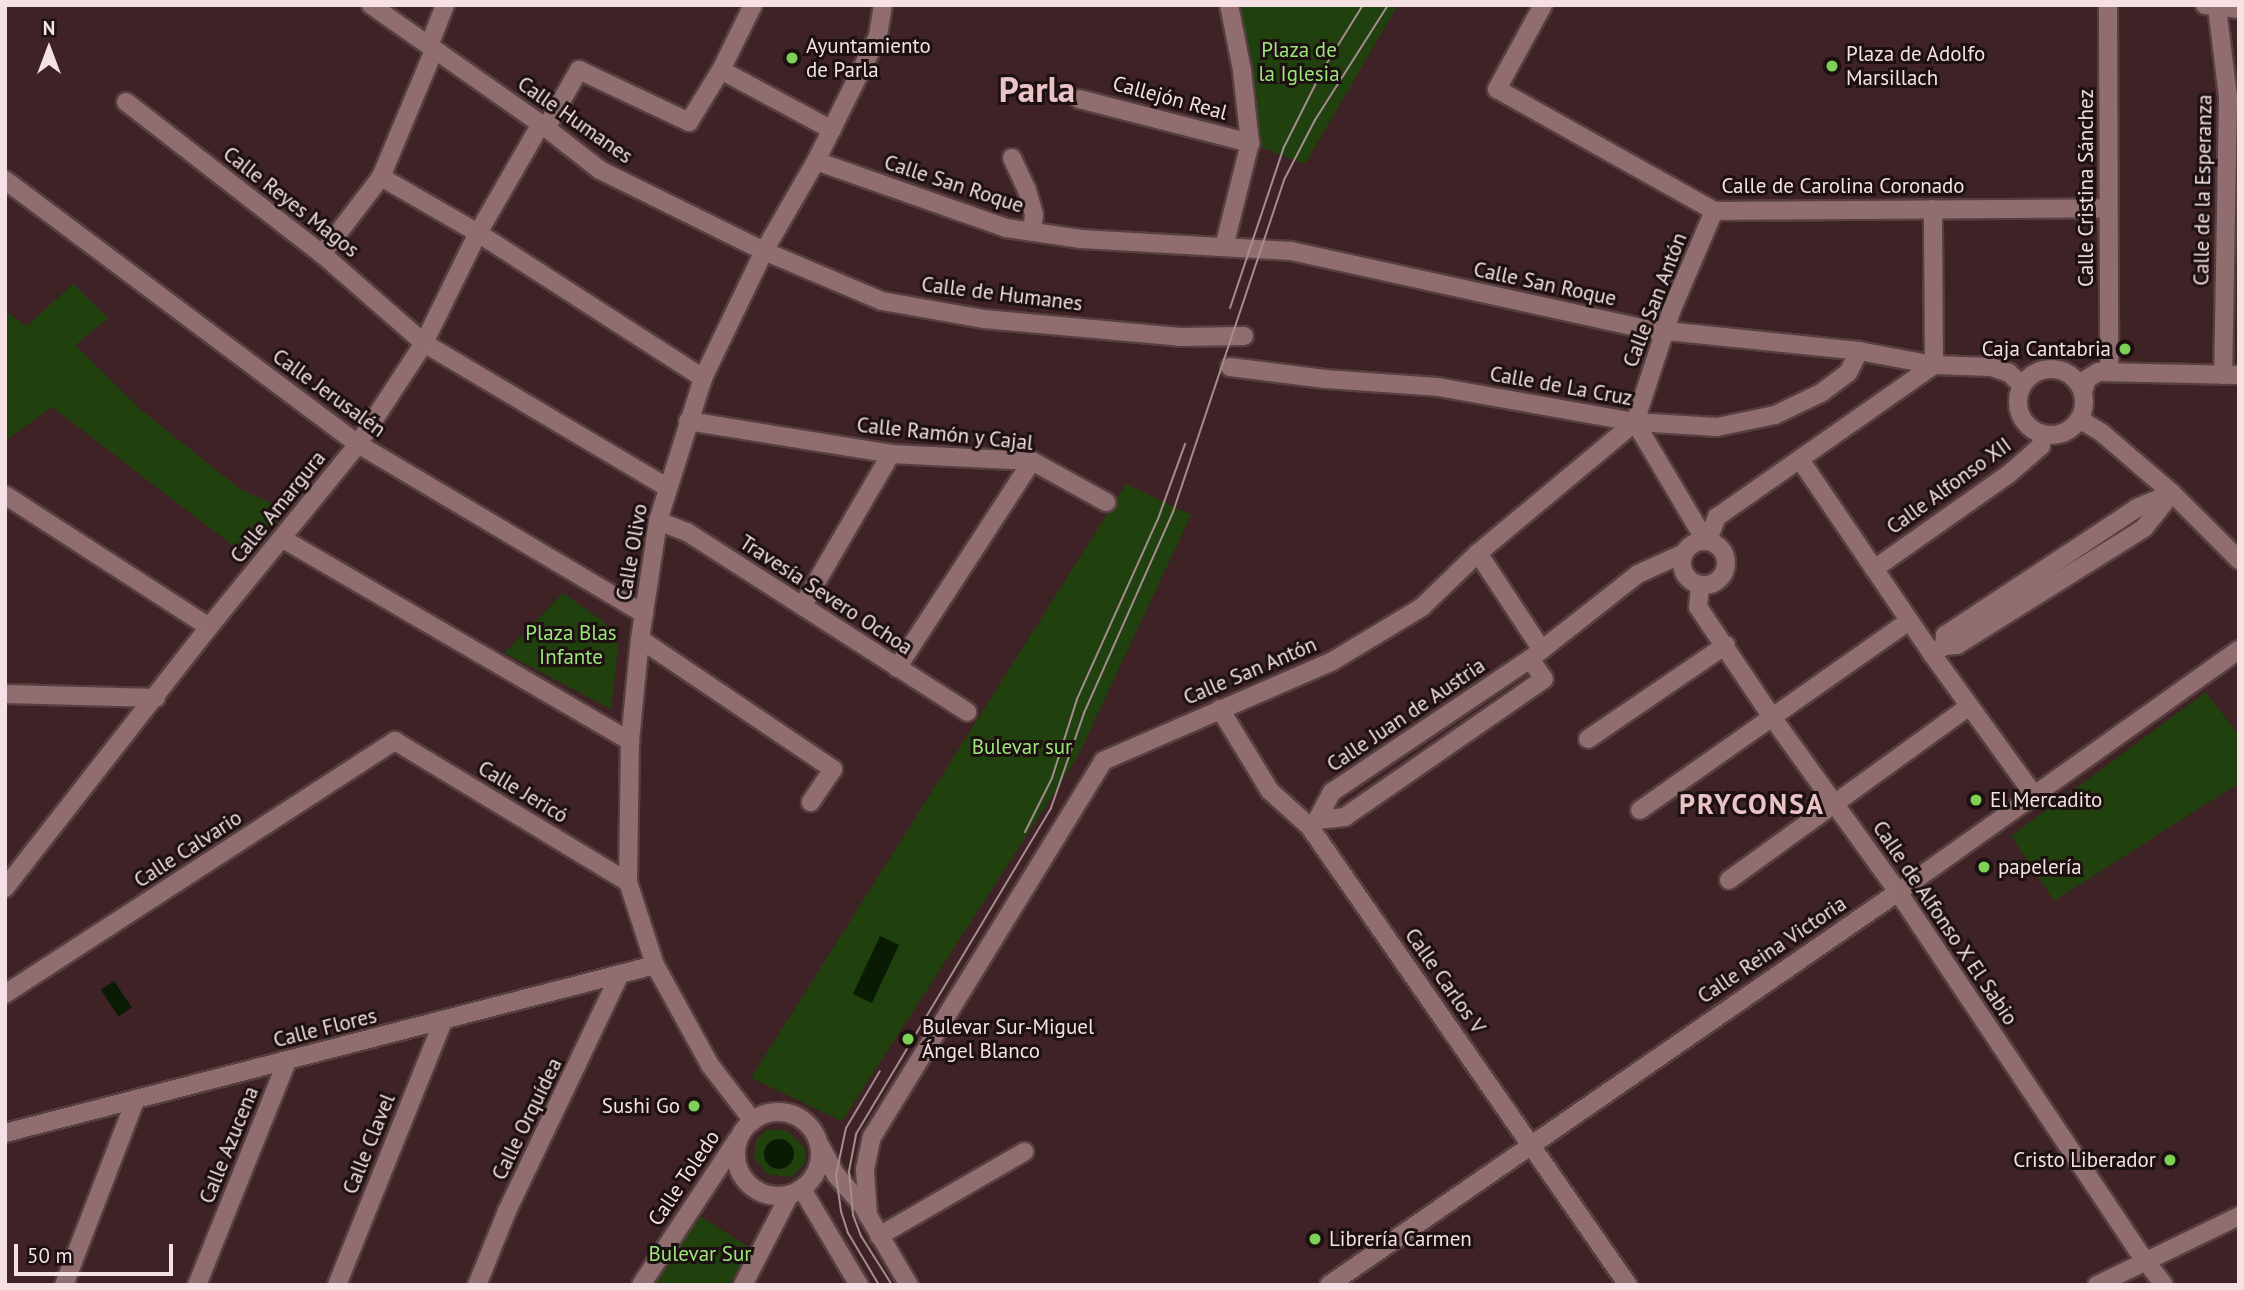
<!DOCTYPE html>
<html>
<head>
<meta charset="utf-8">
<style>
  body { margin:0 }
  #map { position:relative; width:2244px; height:1290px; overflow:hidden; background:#3e2225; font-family:"PT Sans",sans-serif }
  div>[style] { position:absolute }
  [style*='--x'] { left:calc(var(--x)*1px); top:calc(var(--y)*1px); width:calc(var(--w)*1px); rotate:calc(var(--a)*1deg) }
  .green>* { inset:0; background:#20400e }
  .water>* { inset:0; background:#0a1b03; transform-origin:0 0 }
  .round { border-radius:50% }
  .roads { filter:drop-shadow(2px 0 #563e41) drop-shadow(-2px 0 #563e41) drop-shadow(0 2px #563e41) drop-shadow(0 -2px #563e41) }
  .minor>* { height:18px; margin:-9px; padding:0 9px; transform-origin:9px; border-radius:9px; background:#906e70 }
  .minor>.ring { margin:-9px; padding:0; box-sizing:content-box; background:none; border:18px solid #906e70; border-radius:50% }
  .tertiary>* { height:18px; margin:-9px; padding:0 9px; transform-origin:9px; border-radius:9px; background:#906e70 }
  .tertiary>.ring { margin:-9px; padding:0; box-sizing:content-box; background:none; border:18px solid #906e70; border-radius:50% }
  .tram>* { height:2px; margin:-1px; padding:0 1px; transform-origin:1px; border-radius:1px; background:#a48c8f }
  .dots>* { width:19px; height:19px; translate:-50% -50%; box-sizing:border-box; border:4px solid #1d1011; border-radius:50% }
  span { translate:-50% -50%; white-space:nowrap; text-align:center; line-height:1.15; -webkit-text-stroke:6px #1d1011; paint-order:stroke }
  .poi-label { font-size:21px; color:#f5e1e3 }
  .left { translate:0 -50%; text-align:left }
  .right { translate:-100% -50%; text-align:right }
  .park-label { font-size:21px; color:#9ce67b }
  .street-label { font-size:21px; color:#f5e1e3 }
  .district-label { font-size:28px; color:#eac3c6; font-weight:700; letter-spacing:2px }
  .town-label { font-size:35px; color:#eac3c6; font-weight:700 }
  .frame { position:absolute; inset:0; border:7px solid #f5e1e3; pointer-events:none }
  .north { position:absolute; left:14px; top:14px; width:70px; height:70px; -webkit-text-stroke:5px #1d1011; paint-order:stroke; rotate:0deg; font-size:19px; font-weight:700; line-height:28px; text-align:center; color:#f5e1e3 }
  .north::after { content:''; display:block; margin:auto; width:24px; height:32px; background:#f5e1e3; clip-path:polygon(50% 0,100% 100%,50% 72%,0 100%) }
  .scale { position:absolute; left:14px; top:1244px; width:159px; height:32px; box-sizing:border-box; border:4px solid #f5e1e3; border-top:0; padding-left:9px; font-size:21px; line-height:24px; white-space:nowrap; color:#f5e1e3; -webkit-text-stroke:5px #1d1011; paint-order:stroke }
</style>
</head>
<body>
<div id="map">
  <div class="green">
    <div style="clip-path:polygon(1229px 5px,1398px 5px,1305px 164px,1250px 143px)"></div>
    <div style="clip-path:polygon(73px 284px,108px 318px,75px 345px,140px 409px,241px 490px,284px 508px,281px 519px,249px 551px,236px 548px,52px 407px,5px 441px,5px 311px,27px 326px)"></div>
    <div style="clip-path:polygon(1126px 484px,1191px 515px,1078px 756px,842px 1121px,751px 1078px)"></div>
    <div style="clip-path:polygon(563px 593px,603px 621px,613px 632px,618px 646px,611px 709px,504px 653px)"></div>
    <div style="clip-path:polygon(2206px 692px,2239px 736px,2239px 783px,2054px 901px,2011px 836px)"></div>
    <div style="clip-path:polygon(774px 1129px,788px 1131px,805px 1148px,805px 1163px,792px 1177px,768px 1175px,754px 1158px,756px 1140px,766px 1130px)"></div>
    <div style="clip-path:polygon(690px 1210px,760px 1254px,740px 1285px,643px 1285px)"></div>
  </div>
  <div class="water">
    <div style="left:880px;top:936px;width:21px;height:64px;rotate:25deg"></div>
    <div style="left:114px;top:981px;width:32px;height:16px;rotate:56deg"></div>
    <div class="round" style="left:764px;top:1139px;width:30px;height:30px"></div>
  </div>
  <div class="roads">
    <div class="minor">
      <div style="--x:371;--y:5;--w:208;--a:35"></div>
      <div style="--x:541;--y:124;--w:75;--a:37.9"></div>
      <div style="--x:600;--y:170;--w:183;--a:26.3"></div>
      <div style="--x:764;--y:251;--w:128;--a:23"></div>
      <div style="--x:882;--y:301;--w:104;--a:10"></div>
      <div style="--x:984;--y:319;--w:197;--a:5.2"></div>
      <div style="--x:1180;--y:337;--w:64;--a:-0.9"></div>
      <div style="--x:753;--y:5;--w:72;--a:116.2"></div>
      <div style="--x:721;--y:70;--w:126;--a:28.4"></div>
      <div style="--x:1543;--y:5;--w:96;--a:118.7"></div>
      <div style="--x:1497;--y:89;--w:249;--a:29.3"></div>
      <div style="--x:1714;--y:211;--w:393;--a:-0.4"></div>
      <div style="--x:2108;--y:5;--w:366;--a:89.8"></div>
      <div style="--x:2205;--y:5;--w:34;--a:7"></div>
      <div style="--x:2217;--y:7;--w:91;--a:83"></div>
      <div style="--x:2228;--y:97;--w:278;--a:91"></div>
      <div style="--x:429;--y:46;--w:44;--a:-68.7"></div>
      <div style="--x:1079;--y:99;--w:177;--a:14.4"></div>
      <div style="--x:126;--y:102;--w:248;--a:37.8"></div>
      <div style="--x:322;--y:254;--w:135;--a:41.1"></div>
      <div style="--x:424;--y:343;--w:282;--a:30.7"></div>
      <div style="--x:546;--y:128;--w:67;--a:-60.4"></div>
      <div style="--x:579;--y:70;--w:122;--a:25.3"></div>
      <div style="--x:689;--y:122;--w:61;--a:-58.4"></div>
      <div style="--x:1012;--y:158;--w:35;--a:65"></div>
      <div style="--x:1027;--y:190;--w:26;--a:74"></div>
      <div style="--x:1034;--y:215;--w:17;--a:97"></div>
      <div style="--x:816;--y:161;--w:201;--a:19.4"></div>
      <div style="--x:1006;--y:228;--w:76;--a:8.3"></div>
      <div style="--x:1081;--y:239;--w:210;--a:3.3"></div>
      <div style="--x:1291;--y:251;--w:364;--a:12.4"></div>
      <div style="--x:1647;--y:329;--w:213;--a:5.9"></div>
      <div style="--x:1859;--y:351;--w:76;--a:10.6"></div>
      <div style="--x:1934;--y:365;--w:57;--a:2"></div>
      <div style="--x:1991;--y:367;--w:19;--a:18"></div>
      <div style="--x:2009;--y:373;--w:18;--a:43"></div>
      <div style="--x:381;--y:177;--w:112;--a:30"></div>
      <div style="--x:478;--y:233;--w:268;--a:32.8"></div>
      <div style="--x:5;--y:180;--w:441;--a:36.8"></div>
      <div style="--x:358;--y:444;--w:333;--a:30.7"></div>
      <div style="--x:1224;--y:247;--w:107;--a:-76"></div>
      <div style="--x:1250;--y:143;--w:73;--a:-96.3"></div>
      <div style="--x:1242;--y:70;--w:66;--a:-101.3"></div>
      <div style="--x:322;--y:254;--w:97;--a:-52.5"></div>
      <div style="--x:381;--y:177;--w:138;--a:-67.3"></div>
      <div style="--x:1230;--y:367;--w:96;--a:7.2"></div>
      <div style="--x:1325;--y:379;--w:113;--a:4"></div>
      <div style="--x:1438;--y:387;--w:200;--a:10.1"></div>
      <div style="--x:1635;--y:422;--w:82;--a:3.5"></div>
      <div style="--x:1717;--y:427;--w:59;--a:-11.7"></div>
      <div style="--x:1775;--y:415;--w:51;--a:-25.6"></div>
      <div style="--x:1821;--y:393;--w:34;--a:-37"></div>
      <div style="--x:1848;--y:373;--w:25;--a:-63"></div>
      <div class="ring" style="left:2018px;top:369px;width:48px;height:48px"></div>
      <div style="--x:2083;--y:392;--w:14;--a:-73"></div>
      <div style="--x:2087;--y:379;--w:13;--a:-32"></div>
      <div style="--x:2098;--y:372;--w:141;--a:1.2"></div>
      <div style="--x:2079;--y:419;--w:27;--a:31"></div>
      <div style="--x:2102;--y:433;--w:92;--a:40.6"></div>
      <div style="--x:2172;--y:493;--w:95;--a:45"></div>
      <div style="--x:688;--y:421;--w:206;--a:9.2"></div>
      <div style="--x:891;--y:454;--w:141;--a:2.8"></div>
      <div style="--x:1032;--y:461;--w:85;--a:29"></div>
      <div style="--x:1635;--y:422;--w:137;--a:59.3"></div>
      <div style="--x:1801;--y:461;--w:233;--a:55.8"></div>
      <div style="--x:1932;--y:654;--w:174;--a:54.1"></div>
      <div style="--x:5;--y:495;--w:243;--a:32.9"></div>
      <div style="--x:658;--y:521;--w:31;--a:21"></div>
      <div style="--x:687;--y:532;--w:333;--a:32.7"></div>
      <div style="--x:283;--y:539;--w:402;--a:30.2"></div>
      <div style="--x:1708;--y:540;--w:25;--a:-69"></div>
      <div style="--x:1717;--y:517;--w:265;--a:-35"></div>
      <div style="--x:1934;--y:365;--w:156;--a:-90.4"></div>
      <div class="ring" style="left:1682px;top:541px;width:26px;height:26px"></div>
      <div style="--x:1478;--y:553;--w:116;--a:56.6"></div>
      <div style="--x:1874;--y:569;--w:166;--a:-35.2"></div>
      <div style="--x:2010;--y:473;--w:41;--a:-41.1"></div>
      <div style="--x:2041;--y:446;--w:12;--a:-85"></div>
      <div style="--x:1700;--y:585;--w:22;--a:95"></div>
      <div style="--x:1698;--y:607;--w:133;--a:56.1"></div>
      <div style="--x:1772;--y:717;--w:216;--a:54.2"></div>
      <div style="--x:1898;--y:892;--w:428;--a:56.2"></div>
      <div style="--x:2136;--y:1248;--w:46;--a:52.9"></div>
      <div style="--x:803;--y:605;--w:175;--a:-59.8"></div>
      <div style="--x:640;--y:639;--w:233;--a:34"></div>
      <div style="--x:833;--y:769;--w:40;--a:124"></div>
      <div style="--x:1932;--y:654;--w:14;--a:-34"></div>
      <div style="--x:1944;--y:646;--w:13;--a:-4"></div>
      <div style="--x:1957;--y:645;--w:221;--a:-32"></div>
      <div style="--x:2144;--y:528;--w:45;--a:-51.3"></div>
      <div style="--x:2172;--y:493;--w:38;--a:157"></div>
      <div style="--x:2137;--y:508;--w:230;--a:146.5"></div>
      <div style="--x:1945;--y:635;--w:11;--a:95"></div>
      <div style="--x:1530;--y:659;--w:24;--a:55"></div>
      <div style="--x:1544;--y:679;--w:242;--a:145.3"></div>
      <div style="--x:1345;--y:817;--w:28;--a:174"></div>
      <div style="--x:1317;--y:820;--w:32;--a:-62"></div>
      <div style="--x:1332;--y:792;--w:239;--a:-33.9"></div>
      <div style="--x:1530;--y:659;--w:137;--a:-38.2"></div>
      <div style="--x:1638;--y:574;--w:51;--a:-24.5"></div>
      <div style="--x:897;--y:668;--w:247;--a:-56.9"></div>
      <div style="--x:5;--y:694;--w:151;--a:1.5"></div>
      <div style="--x:1220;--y:709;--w:96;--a:58.6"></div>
      <div style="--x:1270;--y:791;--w:52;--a:41.9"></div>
      <div style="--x:1309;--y:826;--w:559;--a:55.2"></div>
      <div style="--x:1588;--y:739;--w:167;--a:-34.3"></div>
      <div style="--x:1640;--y:810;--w:329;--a:-35.1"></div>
      <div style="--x:1729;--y:880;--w:296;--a:-35.9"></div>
      <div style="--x:5;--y:888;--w:331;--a:-52"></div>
      <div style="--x:209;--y:627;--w:236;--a:-50.8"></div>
      <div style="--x:358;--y:444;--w:121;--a:-56.8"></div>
      <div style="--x:424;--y:343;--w:123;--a:-63.9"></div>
      <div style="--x:478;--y:233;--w:126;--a:-60"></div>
      <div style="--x:5;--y:994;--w:465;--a:-33"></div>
      <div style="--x:395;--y:741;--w:272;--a:31.2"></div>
      <div style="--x:5;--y:1133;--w:671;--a:-14.49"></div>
      <div style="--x:868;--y:1216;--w:47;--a:-93.7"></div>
      <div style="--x:865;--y:1169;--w:33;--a:-78"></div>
      <div style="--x:872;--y:1137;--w:441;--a:-58.4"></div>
      <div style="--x:1103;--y:761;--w:249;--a:-23.5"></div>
      <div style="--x:1331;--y:662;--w:106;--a:-31.1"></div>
      <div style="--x:1422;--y:607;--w:78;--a:-44"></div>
      <div style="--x:1478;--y:553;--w:204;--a:-39.8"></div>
      <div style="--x:1635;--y:422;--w:119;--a:-71.9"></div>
      <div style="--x:1672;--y:309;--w:107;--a:-66.8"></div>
      <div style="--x:879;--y:1236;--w:168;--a:-30.1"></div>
      <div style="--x:64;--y:1285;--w:197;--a:-68.9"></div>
      <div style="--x:197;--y:1285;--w:241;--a:-68.1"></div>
      <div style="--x:337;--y:1285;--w:284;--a:-68.1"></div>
      <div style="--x:477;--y:1285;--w:80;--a:-67.9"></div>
      <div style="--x:507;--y:1211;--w:263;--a:-64.5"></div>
      <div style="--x:1329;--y:1285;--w:692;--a:-34.63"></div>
      <div style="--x:1898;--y:892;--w:418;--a:-35.4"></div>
      <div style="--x:2097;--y:1285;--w:158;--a:-25.9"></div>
    </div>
    <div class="tertiary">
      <div class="ring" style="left:736px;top:1112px;width:66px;height:66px"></div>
      <div style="--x:753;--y:1121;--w:71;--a:-127.5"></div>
      <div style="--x:710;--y:1065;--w:114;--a:-118.8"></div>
      <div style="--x:655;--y:965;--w:87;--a:-108"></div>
      <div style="--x:628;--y:882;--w:141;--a:-89.2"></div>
      <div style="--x:630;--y:741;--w:102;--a:-84.4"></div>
      <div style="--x:640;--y:639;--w:119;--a:-81.3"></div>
      <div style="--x:658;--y:521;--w:150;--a:-72.5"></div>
      <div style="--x:703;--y:378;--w:141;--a:-64.3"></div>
      <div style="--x:764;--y:251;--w:104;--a:-60"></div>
      <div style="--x:816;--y:161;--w:140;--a:-63.6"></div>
      <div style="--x:878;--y:36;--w:31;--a:-81"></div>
      <div style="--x:821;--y:1147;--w:32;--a:62"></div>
      <div style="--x:836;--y:1175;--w:40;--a:49"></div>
      <div style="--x:862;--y:1205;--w:93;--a:59.6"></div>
      <div style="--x:802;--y:1189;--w:112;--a:59.3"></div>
      <div style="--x:641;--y:1285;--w:174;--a:-56.5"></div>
      <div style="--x:743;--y:1285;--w:102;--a:-62.7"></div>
    </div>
  </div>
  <div class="tram">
    <div style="--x:1230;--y:308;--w:170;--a:-71.5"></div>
    <div style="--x:1284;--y:147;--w:85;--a:-63.4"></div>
    <div style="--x:1322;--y:71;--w:78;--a:-58.2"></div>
    <div style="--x:1025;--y:832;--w:60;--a:-63.4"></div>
    <div style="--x:1052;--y:778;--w:83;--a:-72.4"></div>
    <div style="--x:1077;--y:699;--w:197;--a:-65.8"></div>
    <div style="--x:1158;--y:519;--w:80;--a:-70.2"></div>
    <div style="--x:879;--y:1285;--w:61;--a:-120.8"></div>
    <div style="--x:848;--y:1233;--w:23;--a:-108"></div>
    <div style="--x:841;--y:1211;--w:36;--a:-98"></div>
    <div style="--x:836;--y:1175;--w:48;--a:-78"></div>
    <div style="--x:846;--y:1128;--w:66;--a:-59.2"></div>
    <div style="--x:892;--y:1285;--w:58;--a:-122.3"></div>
    <div style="--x:861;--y:1236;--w:22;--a:-111"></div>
    <div style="--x:853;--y:1215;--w:44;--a:-95.2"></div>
    <div style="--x:849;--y:1171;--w:38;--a:-79"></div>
    <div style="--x:856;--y:1134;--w:380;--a:-59.1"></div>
    <div style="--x:1051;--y:808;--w:101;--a:-70.8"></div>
    <div style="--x:1084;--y:713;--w:220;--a:-66.1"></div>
    <div style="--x:1173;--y:512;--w:352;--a:-71.5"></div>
    <div style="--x:1285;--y:178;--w:65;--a:-62.7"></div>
    <div style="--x:1315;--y:120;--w:136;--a:-57.6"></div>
  </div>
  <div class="dots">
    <div style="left:792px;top:58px;background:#7dd154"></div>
    <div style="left:1832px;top:66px;background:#7dd154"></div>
    <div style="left:2125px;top:349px;background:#7dd154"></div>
    <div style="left:1976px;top:800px;background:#7dd154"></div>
    <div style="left:1984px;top:867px;background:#7dd154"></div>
    <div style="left:908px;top:1039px;background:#7dd154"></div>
    <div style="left:694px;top:1106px;background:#7dd154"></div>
    <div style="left:2170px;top:1160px;background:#7dd154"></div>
    <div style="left:1315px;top:1239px;background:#7dd154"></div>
  </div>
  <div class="poi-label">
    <span class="left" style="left:806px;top:58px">Ayuntamiento<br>de Parla</span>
    <span class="left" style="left:1846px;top:66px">Plaza de Adolfo<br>Marsillach</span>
    <span class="right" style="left:2111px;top:349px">Caja Cantabria</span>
    <span class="left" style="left:1990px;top:800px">El Mercadito</span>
    <span class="left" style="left:1998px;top:867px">papelería</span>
    <span class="left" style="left:922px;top:1039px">Bulevar Sur-Miguel<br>Ángel Blanco</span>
    <span class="right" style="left:680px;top:1106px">Sushi Go</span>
    <span class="right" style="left:2156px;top:1160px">Cristo Liberador</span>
    <span class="left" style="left:1329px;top:1239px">Librería Carmen</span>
  </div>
  <div class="park-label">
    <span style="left:1299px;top:62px">Plaza de<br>la Iglesia</span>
    <span style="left:571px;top:645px">Plaza Blas<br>Infante</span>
    <span style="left:1022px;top:747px">Bulevar sur</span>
    <span style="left:700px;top:1254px">Bulevar Sur</span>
  </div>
  <div class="street-label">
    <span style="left:1170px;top:98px;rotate:15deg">Callejón Real</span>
    <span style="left:575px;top:120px;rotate:35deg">Calle Humanes</span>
    <span style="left:954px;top:184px;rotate:18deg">Calle San Roque</span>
    <span style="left:1843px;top:186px">Calle de Carolina Coronado</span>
    <span style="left:2086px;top:188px;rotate:-90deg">Calle Cristina Sánchez</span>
    <span style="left:2203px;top:190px;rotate:-89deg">Calle de la Esperanza</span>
    <span style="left:291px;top:202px;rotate:38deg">Calle Reyes Magos</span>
    <span style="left:1545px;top:284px;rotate:12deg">Calle San Roque</span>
    <span style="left:1002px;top:294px;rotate:7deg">Calle de Humanes</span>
    <span style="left:1655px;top:300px;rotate:-69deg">Calle San Antón</span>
    <span style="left:1561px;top:386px;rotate:10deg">Calle de La Cruz</span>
    <span style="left:329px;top:393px;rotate:36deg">Calle Jerusalén</span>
    <span style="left:945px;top:434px;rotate:6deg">Calle Ramón y Cajal</span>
    <span style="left:1949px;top:486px;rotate:-36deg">Calle Alfonso XII</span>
    <span style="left:278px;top:507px;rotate:-51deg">Calle Amargura</span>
    <span style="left:632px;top:552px;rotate:-80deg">Calle Olivo</span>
    <span style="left:826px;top:595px;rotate:33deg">Travesía Severo Ochoa</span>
    <span style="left:1250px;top:671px;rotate:-23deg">Calle San Antón</span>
    <span style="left:1406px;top:715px;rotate:-34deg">Calle Juan de Austria</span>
    <span style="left:523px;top:792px;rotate:31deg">Calle Jericó</span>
    <span style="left:188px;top:849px;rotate:-33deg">Calle Calvario</span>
    <span style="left:1945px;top:923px;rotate:56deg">Calle de Alfonso X El Sabio</span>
    <span style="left:1772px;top:950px;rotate:-34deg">Calle Reina Victoria</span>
    <span style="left:1445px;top:981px;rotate:55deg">Calle Carlos V</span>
    <span style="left:325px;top:1028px;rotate:-14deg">Calle Flores</span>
    <span style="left:527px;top:1119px;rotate:-64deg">Calle Orquídea</span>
    <span style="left:369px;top:1144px;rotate:-68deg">Calle Clavel</span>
    <span style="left:229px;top:1145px;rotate:-68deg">Calle Azucena</span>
    <span style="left:684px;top:1178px;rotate:-56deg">Calle Toledo</span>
  </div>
  <div class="district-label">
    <span style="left:1752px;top:804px">PRYCONSA</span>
  </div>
  <div class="town-label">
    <span style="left:1037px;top:89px">Parla</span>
  </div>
  <div class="frame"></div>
  <div class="north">N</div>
  <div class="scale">50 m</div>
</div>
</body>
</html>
